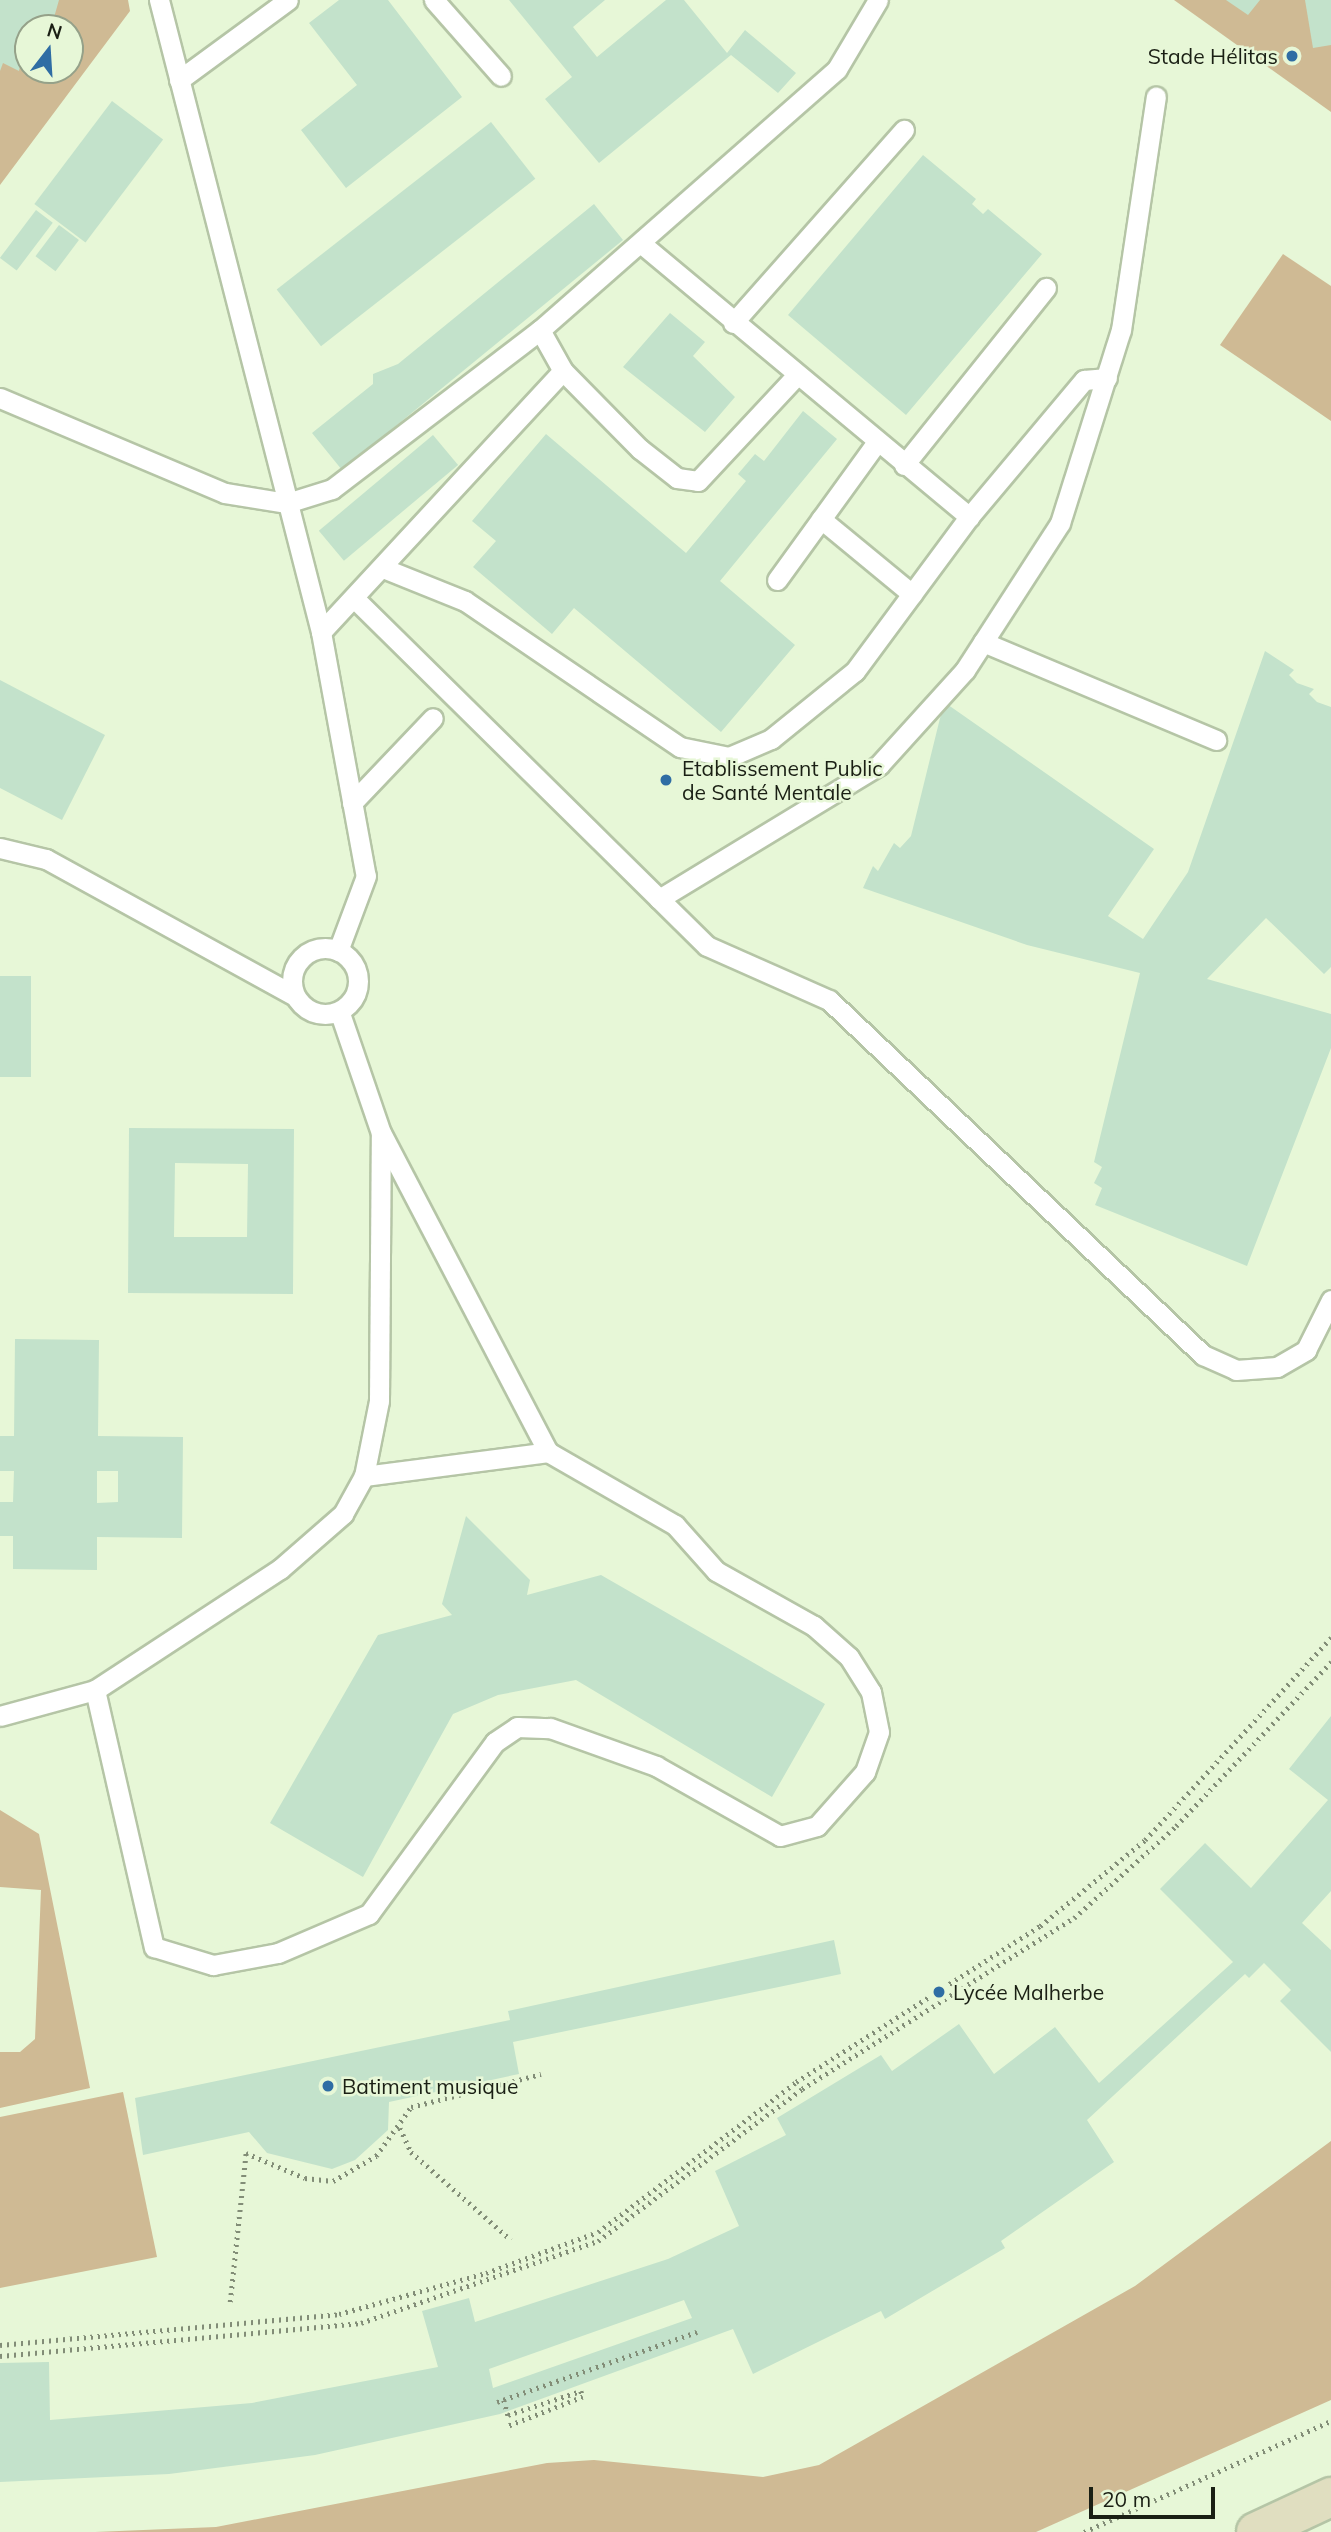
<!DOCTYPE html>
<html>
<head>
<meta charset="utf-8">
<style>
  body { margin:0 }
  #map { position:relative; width:1331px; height:2532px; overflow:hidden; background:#e7f7d7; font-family:Mulish,sans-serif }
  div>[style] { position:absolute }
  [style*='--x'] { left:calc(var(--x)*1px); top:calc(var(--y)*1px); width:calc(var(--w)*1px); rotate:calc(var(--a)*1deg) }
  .green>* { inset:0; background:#cfba94 }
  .building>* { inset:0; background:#c3e2cb; transform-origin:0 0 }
  .path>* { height:4.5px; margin-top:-2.25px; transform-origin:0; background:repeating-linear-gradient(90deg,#828d77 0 2px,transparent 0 7px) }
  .roads { filter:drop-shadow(2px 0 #b5c5a6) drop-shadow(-2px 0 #b5c5a6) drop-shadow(0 2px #b5c5a6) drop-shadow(0 -2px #b5c5a6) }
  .service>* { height:19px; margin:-9.5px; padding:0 9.5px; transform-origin:9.5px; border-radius:9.5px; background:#fff }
  .service>.ring { margin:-9.5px; padding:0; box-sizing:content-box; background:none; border:19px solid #fff; border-radius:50% }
  .secondary>* { height:38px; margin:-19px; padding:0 19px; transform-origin:19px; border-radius:19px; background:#e0dec0 }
  .dots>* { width:19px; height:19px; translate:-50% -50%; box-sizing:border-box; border:4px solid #e7f7d7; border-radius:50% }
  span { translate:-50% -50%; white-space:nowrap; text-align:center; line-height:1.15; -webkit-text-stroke:5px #e7f7d7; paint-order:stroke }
  .poi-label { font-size:21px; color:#1a1f14 }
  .right { translate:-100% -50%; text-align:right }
  .left { translate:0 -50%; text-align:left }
  .north { position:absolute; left:14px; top:14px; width:70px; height:70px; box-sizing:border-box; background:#e7f7d7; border:2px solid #95a189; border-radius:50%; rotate:17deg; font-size:19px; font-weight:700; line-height:28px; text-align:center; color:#1a1f14 }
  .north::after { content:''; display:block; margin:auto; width:24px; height:32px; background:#2f6da4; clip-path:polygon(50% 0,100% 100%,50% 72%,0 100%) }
  .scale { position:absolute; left:1089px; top:2487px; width:126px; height:32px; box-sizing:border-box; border:4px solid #1a1f14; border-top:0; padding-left:9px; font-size:21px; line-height:24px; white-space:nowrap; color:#1a1f14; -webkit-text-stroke:5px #e7f7d7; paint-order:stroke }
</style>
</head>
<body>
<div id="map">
  <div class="green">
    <div style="clip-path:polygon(evenodd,0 0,128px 0,130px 11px,0 185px,0 0,28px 28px,70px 28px,70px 70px,28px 70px,28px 28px)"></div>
    <div style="clip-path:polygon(1174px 0,1331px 0,1331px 112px)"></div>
    <div style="clip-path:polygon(1283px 254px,1331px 286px,1331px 421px,1220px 345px)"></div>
    <div style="clip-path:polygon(0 1810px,39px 1834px,90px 2088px,0 2108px,0 2052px,20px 2052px,35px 2039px,41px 1890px,0 1887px)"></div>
    <div style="clip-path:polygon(123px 2092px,157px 2257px,0 2288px,0 2117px)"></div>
    <div style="clip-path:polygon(1331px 2141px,1331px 2400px,1036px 2532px,95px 2532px,216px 2527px,547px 2463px,594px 2460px,763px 2477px,819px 2465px,1135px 2286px)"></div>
  </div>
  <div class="building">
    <div style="clip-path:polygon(0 0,59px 0,51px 28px,28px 28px,19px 71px,3px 63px,0 71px)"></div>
    <div style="clip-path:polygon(339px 0,388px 0,462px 97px,346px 188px,301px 130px,357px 85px,309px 23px)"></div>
    <div style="clip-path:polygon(509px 0,605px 0,573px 27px,597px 57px,666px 0,684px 0,727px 53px,745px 30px,796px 73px,778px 93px,731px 55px,599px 163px,545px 99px,572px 77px)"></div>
    <div style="clip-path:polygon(1226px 0,1260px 0,1248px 15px)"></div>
    <div style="clip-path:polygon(1305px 0,1331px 0,1331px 45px,1313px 48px)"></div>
    <div style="left:112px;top:101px;width:64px;height:129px;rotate:37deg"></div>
    <div style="left:491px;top:122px;width:72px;height:272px;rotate:52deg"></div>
    <div style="clip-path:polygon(923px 155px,976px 199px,972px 204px,983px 214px,988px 209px,1042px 254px,906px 415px,788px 315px)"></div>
    <div style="clip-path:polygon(594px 204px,623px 240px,342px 470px,312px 433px,373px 384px,373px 374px,398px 364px)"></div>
    <div style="left:36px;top:210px;width:21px;height:60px;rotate:37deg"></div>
    <div style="left:59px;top:225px;width:25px;height:39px;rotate:37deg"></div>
    <div style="clip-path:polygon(670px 313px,705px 342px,693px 356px,735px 397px,705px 432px,623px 367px)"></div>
    <div style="clip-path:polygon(803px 411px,837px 439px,720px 581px,795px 645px,721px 732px,574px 608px,552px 634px,473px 567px,496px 541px,472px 521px,546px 434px,686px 553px,746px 481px,738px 474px,755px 454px,764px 461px)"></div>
    <div style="left:433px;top:435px;width:39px;height:149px;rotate:50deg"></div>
    <div style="clip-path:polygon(1265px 651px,1294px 670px,1289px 675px,1297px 683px,1314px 689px,1309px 694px,1317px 702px,1331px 707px,1331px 967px,1324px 974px,1266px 918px,1207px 979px,1331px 1014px,1331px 1048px,1247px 1266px,1095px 1205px,1102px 1188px,1094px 1183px,1102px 1167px,1094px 1162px,1140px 973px,1027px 945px,863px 888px,873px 866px,878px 871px,894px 843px,900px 848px,911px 836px,944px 702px,1154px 849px,1108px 916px,1143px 939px,1188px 872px)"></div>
    <div style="clip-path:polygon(0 680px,105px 735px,62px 820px,0 788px)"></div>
    <div style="left:0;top:976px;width:31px;height:101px"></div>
    <div style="clip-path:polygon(evenodd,129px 1128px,294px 1129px,293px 1294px,128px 1293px,129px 1128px,175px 1163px,248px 1164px,247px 1237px,174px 1237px,175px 1163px)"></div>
    <div style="clip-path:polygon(evenodd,15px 1339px,99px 1340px,98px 1436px,183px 1437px,182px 1538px,97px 1537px,97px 1570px,13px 1569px,13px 1536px,0 1536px,0 1502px,13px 1502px,14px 1471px,0 1471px,0 1436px,14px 1436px,15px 1339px,97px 1471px,118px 1471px,118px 1502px,97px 1503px,97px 1471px)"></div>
    <div style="clip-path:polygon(466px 1516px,530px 1580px,527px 1595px,601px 1575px,825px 1704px,772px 1797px,576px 1680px,498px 1695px,453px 1714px,363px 1877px,270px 1823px,378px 1635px,452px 1615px,442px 1604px)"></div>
    <div style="clip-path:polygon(evenodd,1331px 1716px,1331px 1891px,1302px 1923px,1331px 1950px,1331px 2052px,1280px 2001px,1291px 1990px,1264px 1963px,1249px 1978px,1245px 1974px,1087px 2120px,1114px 2162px,1001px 2241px,1005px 2248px,885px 2319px,881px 2311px,753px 2374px,733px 2329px,500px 2414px,315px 2455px,169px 2474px,0 2482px,0 2363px,49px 2362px,50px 2420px,252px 2403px,438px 2367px,422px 2311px,469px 2298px,475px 2322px,668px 2259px,739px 2226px,715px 2171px,786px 2135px,777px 2118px,881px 2055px,892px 2071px,959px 2024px,994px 2074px,1055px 2027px,1099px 2083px,1233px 1962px,1160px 1889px,1205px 1843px,1251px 1888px,1328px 1800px,1289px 1769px,1331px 1716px,684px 2300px,692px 2318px,493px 2388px,489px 2369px,684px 2300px)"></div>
    <div style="clip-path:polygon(834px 1940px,841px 1974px,513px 2042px,519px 2074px,389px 2102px,388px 2130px,355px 2160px,332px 2169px,267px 2153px,249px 2132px,143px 2155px,135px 2098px,510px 2020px,508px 2011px)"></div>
  </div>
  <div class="path">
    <div style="--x:400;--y:2128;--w:26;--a:65"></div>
    <div style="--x:411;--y:2152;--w:133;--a:41.3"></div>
    <div style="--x:230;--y:2302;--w:150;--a:-83.9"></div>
    <div style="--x:246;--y:2153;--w:64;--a:23"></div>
    <div style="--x:305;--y:2178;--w:28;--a:6"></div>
    <div style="--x:333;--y:2181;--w:50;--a:-30.2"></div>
    <div style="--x:376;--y:2156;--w:60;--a:-54.5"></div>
    <div style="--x:411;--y:2107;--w:134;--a:-14.2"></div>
    <div style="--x:0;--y:2345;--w:340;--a:-5.2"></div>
    <div style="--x:339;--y:2314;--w:153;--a:-15.6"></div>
    <div style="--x:486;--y:2273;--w:119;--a:-20.1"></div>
    <div style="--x:598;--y:2232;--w:248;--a:-37.1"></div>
    <div style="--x:796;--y:2082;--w:290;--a:-32.6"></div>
    <div style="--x:1040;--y:1926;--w:136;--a:-39.3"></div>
    <div style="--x:1145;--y:1840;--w:275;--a:-47.4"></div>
    <div style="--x:0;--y:2356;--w:363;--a:-5.2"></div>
    <div style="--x:361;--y:2323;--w:251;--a:-19.1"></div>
    <div style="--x:598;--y:2241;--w:254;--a:-36.7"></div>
    <div style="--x:802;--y:2089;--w:321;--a:-32.2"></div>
    <div style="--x:1074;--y:1918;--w:137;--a:-42"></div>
    <div style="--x:1176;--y:1826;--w:226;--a:-46.6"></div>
    <div style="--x:504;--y:2400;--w:16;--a:75"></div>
    <div style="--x:508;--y:2415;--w:77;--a:-18.2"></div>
    <div style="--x:581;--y:2391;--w:6;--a:72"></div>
    <div style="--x:583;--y:2397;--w:83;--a:158.7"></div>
    <div style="--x:497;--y:2402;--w:212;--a:-19.3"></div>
    <div style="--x:1084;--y:2532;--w:271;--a:-24.2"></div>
  </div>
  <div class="roads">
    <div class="service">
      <div style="--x:159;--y:0;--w:652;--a:75.62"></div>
      <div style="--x:321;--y:632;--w:248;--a:79.6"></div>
      <div style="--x:366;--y:876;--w:80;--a:110.5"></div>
      <div style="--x:434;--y:0;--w:101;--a:48.6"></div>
      <div style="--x:179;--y:80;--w:135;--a:-36.3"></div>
      <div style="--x:643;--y:245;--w:425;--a:39.8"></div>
      <div style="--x:969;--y:517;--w:179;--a:-50"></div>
      <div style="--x:1084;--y:380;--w:23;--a:-5"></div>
      <div style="--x:733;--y:323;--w:258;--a:-48.5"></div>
      <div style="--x:563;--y:371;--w:110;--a:45.4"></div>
      <div style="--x:640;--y:449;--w:47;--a:38.1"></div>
      <div style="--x:677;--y:478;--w:21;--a:8"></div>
      <div style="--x:698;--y:481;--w:144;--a:-47"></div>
      <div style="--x:0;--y:398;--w:244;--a:22.9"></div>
      <div style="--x:225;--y:493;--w:63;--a:9.2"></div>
      <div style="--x:287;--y:503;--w:47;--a:-17.3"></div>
      <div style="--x:332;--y:489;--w:262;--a:-37.4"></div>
      <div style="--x:904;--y:465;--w:227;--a:-51.3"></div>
      <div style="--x:821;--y:519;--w:118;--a:39.5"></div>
      <div style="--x:383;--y:568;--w:88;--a:21.9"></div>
      <div style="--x:465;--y:601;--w:260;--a:34.2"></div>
      <div style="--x:680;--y:747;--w:50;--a:11.5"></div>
      <div style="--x:729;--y:757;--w:46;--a:-23.2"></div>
      <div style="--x:771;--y:739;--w:108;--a:-39"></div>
      <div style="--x:855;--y:671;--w:192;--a:-53.5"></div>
      <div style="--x:777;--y:580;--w:169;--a:-54.1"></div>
      <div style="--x:355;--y:599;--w:494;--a:44.6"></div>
      <div style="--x:707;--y:946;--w:133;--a:23.9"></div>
      <div style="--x:829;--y:1000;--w:516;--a:43.51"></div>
      <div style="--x:1203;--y:1355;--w:36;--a:24"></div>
      <div style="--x:1236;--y:1370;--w:41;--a:-4.2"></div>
      <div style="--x:1277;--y:1367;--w:34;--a:-30"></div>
      <div style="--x:1306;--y:1350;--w:56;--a:-63.4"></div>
      <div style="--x:321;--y:632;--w:356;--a:-47.2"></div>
      <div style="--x:563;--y:371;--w:47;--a:-119.3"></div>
      <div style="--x:540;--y:330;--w:395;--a:-41.3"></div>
      <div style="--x:837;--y:69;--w:80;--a:-59.3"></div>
      <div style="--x:983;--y:642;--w:253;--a:22.8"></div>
      <div style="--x:352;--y:803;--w:117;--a:-46.4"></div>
      <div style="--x:0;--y:848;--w:47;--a:13.4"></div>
      <div style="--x:46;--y:859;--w:282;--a:28.8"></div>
      <div style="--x:659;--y:899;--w:258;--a:-31.3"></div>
      <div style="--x:879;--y:765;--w:128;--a:-47.8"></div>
      <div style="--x:965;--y:670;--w:175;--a:-57.1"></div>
      <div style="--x:1060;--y:523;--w:202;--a:-72.5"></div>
      <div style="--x:1121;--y:330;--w:236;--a:-81.5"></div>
      <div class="ring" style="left:292px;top:948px;width:47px;height:47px"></div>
      <div style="--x:364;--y:1476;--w:186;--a:-7.4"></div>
      <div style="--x:95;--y:1690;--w:264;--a:77.1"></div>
      <div style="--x:154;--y:1947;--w:62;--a:17"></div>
      <div style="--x:213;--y:1965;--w:66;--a:-10.5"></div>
      <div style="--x:278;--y:1953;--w:99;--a:-23.2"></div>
      <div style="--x:369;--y:1914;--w:213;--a:-53.8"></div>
      <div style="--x:495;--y:1742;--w:27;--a:-34"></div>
      <div style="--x:517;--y:1727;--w:33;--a:2"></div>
      <div style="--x:550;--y:1728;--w:113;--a:19.7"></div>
      <div style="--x:656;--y:1766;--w:142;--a:29.4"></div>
      <div style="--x:780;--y:1836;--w:38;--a:-15"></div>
      <div style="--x:817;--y:1826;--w:72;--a:-48.4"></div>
      <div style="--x:865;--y:1772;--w:42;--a:-70.7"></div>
      <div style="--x:879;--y:1732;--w:41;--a:-101.3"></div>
      <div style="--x:871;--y:1692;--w:41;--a:-122.2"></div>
      <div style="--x:849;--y:1657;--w:47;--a:-138.5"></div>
      <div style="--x:814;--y:1626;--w:112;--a:-150.7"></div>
      <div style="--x:716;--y:1571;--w:62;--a:-131.7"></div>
      <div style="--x:675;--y:1525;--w:146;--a:-150.1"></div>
      <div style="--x:548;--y:1452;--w:360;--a:-117.6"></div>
      <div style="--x:381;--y:1133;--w:127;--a:-108.9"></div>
      <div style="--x:0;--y:1716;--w:98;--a:-15.3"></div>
      <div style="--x:95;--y:1690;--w:221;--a:-33.2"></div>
      <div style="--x:280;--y:1569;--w:84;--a:-41.1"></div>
      <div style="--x:343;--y:1514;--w:43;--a:-61.1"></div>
      <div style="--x:364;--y:1476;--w:76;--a:-78.7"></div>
      <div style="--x:379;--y:1401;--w:266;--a:-89.6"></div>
    </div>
    <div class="secondary">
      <div style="--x:1256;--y:2532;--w:83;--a:-25"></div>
    </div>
  </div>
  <div class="dots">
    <div style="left:1292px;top:56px;background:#2f6da4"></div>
    <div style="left:666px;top:780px;background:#2f6da4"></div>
    <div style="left:939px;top:1992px;background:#2f6da4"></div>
    <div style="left:328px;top:2086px;background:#2f6da4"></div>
  </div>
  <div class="poi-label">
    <span class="right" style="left:1278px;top:56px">Stade Hélitas</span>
    <span class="left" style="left:682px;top:780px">Etablissement Public<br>de Santé Mentale</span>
    <span class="left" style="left:953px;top:1992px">Lycée Malherbe</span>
    <span class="left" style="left:342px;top:2086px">Batiment musique</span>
  </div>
  <div class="north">N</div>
  <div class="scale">20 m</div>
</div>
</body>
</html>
